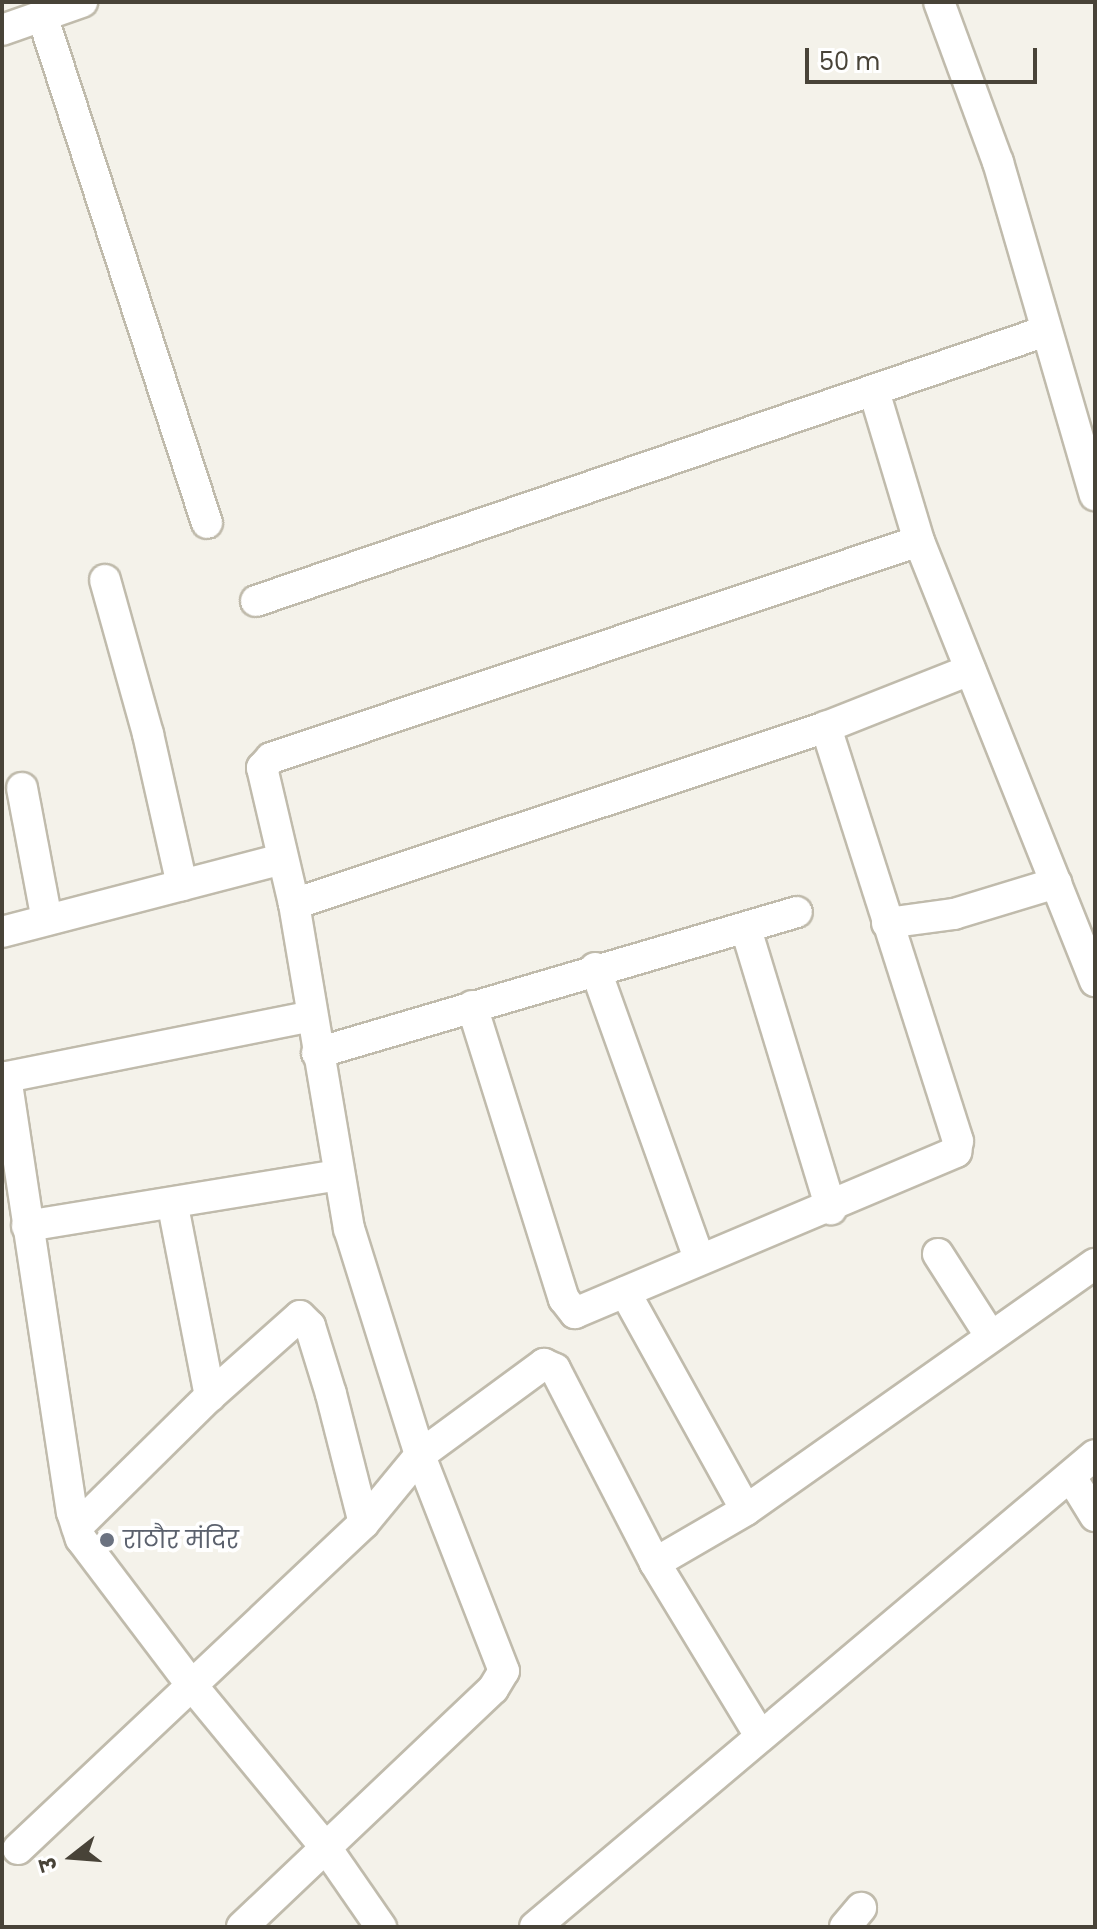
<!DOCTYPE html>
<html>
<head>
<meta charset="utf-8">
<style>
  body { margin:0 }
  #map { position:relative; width:1097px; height:1929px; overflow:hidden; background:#f4f2ea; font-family:Poppins,"Noto Sans Devanagari",sans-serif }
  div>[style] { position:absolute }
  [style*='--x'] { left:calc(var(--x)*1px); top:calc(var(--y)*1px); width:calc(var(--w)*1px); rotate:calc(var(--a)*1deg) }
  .roads { filter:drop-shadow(2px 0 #c0bbac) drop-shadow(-2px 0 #c0bbac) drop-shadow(0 2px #c0bbac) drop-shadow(0 -2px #c0bbac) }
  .minor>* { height:30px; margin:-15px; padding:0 15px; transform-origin:15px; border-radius:15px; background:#fff }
  .dots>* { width:22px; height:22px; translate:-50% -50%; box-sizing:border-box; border:4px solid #fff; border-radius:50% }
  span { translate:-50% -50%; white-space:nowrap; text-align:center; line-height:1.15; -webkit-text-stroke:8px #fff; paint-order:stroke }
  .worship-label { font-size:24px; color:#5b616d }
  .left { translate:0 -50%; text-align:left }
  .frame { position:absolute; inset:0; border:4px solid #484338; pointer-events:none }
  .north { position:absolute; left:32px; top:1817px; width:80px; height:80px; -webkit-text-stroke:6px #fff; paint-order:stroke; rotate:253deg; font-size:22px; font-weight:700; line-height:32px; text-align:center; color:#484338 }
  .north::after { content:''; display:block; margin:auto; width:28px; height:36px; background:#484338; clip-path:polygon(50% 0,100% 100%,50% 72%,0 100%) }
  .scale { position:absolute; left:805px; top:48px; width:232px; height:36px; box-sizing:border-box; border:4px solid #484338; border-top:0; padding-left:10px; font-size:24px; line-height:28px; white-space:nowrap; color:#484338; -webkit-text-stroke:6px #fff; paint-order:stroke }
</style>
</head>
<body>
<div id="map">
  <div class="roads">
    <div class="minor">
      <div style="--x:939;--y:2;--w:171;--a:69.8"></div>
      <div style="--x:998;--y:162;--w:347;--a:73.8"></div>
      <div style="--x:42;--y:15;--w:534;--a:72.01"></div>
      <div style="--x:2;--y:30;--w:85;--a:-19.3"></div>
      <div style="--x:874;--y:391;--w:157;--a:73.3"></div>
      <div style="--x:919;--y:541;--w:474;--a:68.2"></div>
      <div style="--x:105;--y:580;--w:160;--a:74.4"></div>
      <div style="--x:148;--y:734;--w:155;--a:77.3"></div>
      <div style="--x:256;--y:601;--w:835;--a:-18.87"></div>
      <div style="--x:22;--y:788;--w:134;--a:79.3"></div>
      <div style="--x:294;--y:904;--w:561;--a:-18.4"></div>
      <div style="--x:826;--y:727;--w:155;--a:-21.6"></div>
      <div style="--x:887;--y:923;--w:68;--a:-7.7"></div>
      <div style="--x:954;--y:914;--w:107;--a:-16.9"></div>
      <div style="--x:746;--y:929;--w:293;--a:73.1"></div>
      <div style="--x:2;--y:932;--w:289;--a:-14.6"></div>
      <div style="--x:595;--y:968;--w:309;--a:70.3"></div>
      <div style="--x:472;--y:1006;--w:307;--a:72.6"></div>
      <div style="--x:564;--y:1299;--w:18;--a:52"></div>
      <div style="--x:575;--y:1313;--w:414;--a:-22.9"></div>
      <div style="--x:956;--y:1152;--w:11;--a:-80"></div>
      <div style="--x:958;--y:1141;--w:435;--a:-107.7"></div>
      <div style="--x:317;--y:1053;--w:500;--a:-16.37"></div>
      <div style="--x:6;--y:1077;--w:440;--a:81.4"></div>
      <div style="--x:72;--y:1512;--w:28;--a:72"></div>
      <div style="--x:81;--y:1539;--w:181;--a:52.9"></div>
      <div style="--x:190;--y:1683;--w:215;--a:50.5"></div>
      <div style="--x:327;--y:1849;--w:95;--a:55.3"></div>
      <div style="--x:2;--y:1078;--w:315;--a:-11.3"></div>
      <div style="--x:173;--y:1206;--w:194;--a:79"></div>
      <div style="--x:27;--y:1226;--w:314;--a:-9.3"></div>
      <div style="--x:938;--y:1254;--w:98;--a:57.4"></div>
      <div style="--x:625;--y:1292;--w:249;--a:61"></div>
      <div style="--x:1071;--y:1477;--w:46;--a:58.4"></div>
      <div style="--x:77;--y:1527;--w:187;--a:-44.6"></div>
      <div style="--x:210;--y:1396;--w:120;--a:-41.6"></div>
      <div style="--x:300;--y:1316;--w:14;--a:45"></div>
      <div style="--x:310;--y:1326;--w:71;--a:72.8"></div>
      <div style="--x:331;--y:1394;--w:133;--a:75.7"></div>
      <div style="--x:655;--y:1563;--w:105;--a:-30.2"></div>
      <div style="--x:746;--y:1510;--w:427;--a:-35.2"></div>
      <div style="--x:18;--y:1849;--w:475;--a:-43.3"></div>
      <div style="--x:364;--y:1523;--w:88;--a:-50.5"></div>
      <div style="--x:420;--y:1455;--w:154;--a:-36.3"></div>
      <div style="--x:544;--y:1364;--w:12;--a:24"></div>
      <div style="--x:555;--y:1369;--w:218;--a:62.7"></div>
      <div style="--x:655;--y:1563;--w:202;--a:58.7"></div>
      <div style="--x:242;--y:1927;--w:346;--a:-43.5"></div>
      <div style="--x:493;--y:1689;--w:21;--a:-59"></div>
      <div style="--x:504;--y:1671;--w:232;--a:-111.3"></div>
      <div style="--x:420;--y:1455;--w:237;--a:-107.4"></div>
      <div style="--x:349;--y:1229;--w:330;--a:-99.6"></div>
      <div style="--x:294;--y:904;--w:140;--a:-103.2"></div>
      <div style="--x:262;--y:768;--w:13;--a:-48"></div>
      <div style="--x:271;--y:758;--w:683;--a:-18.51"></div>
      <div style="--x:535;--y:1927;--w:732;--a:-40.13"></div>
      <div style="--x:845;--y:1927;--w:25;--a:-50"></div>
    </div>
  </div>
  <div class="dots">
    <div style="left:107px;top:1540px;background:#6b7280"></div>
  </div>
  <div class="worship-label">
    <span class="left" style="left:123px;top:1540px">राठौर मंदिर</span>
  </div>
  <div class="frame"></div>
  <div class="north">उ</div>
  <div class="scale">50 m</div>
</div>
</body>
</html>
